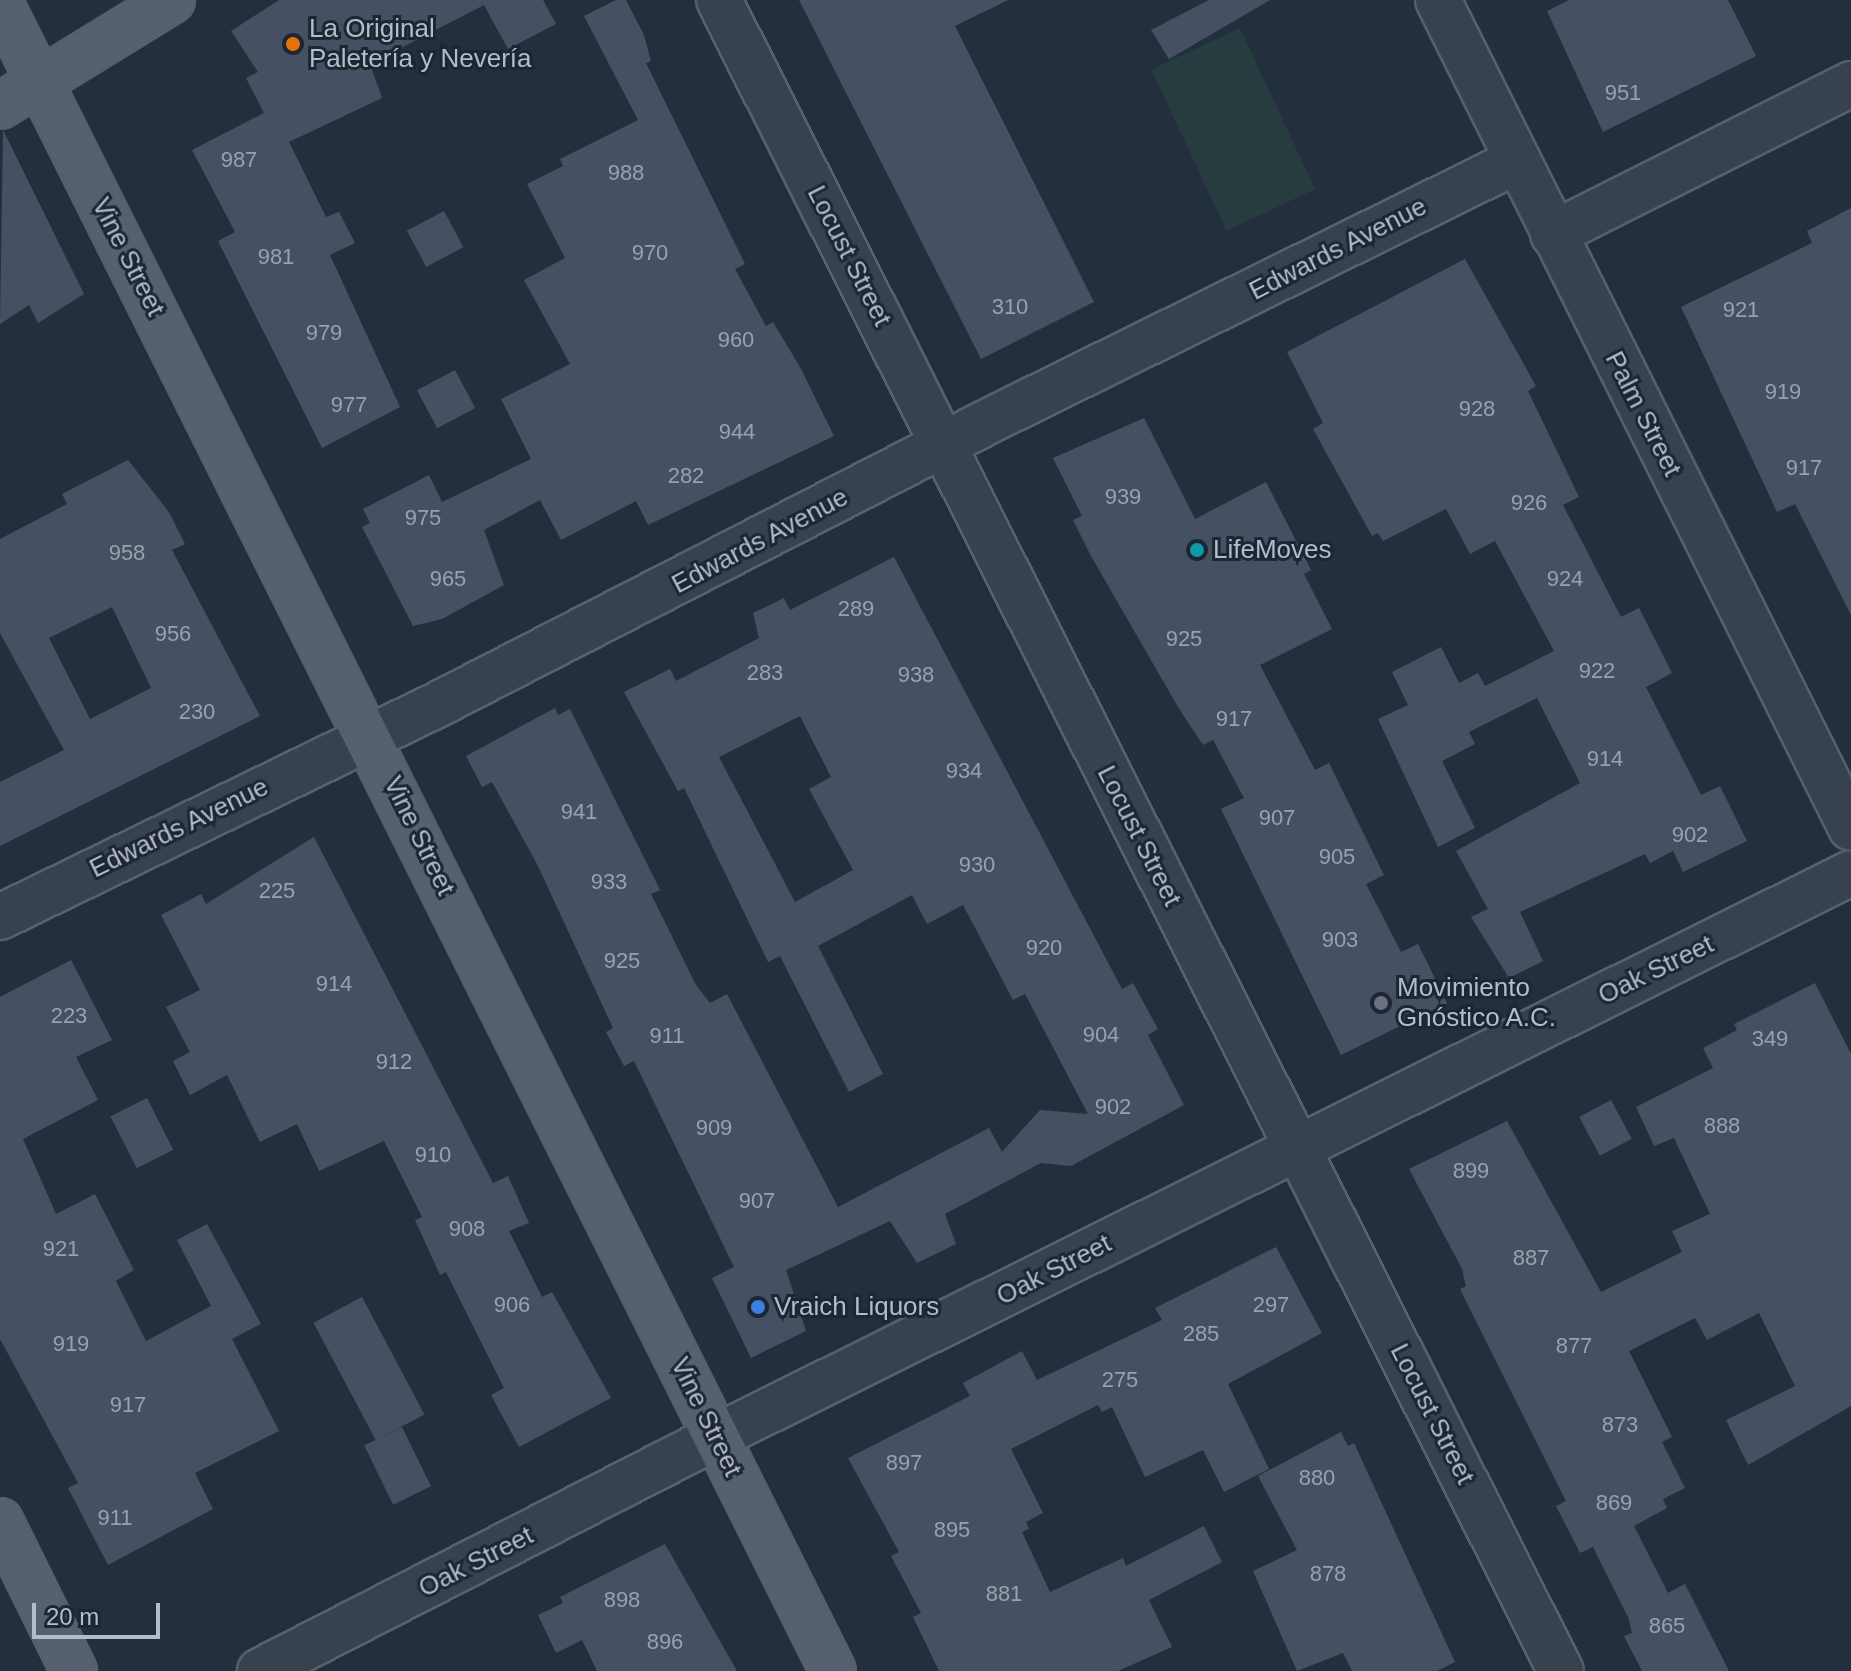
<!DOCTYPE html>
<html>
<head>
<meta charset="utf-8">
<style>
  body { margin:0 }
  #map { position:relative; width:1851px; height:1671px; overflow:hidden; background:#242f3e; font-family:Helvetica,sans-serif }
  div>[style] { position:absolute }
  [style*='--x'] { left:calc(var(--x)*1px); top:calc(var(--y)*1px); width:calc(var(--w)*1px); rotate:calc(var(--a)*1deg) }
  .green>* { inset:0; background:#263c3f; transform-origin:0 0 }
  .building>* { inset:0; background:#455162; transform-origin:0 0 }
  .roads { filter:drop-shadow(2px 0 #565f6c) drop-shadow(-2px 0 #565f6c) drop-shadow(0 2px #565f6c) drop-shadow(0 -2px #565f6c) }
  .minor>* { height:44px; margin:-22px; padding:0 22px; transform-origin:22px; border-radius:22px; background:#38414e }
  .major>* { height:44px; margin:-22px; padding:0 22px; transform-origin:22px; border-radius:22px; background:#56606e }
  .dots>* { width:22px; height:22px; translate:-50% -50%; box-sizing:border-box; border:4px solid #1d2633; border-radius:50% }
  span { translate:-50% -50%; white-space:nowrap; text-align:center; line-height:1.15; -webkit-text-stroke:6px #1d2633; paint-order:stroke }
  .number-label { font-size:22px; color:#98a1af }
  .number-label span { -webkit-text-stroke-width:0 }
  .poi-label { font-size:26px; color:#b4bcc9 }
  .left { translate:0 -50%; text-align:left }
  .street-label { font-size:26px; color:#b4bcc9 }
  .scale { position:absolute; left:32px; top:1603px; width:128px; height:36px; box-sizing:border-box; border:4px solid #b4bcc9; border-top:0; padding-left:10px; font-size:24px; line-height:28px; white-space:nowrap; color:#b4bcc9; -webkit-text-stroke:6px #1d2633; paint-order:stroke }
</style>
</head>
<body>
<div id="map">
  <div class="green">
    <div style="left:1240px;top:28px;width:178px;height:98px;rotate:65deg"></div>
  </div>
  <div class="building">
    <div style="clip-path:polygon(279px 0,543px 0,556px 24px,508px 49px,484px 5px,370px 64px,382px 98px,289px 142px,326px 217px,339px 212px,355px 243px,330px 255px,400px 407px,322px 448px,218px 241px,235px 232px,192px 150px,264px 113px,246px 78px,258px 72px,231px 31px)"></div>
    <div style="clip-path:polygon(616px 0,626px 0,644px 35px,651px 61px,646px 63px,745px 264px,735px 269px,766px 326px,773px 322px,800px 367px,834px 436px,648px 525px,636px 501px,561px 540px,540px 500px,484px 530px,504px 585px,442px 619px,413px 626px,362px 527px,370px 523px,363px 509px,429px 475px,442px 502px,531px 459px,501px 399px,570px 364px,524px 280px,565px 258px,527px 184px,563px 166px,560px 159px,638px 120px,584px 16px)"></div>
    <div style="clip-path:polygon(799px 0,1008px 0,955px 26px,1094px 302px,981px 359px)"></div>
    <div style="clip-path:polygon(1209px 0,1270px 0,1169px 59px,1151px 30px)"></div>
    <div style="clip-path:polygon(1569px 0,1728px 0,1756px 56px,1603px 132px,1547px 11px)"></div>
    <div style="clip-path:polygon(3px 130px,84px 294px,38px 323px,29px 305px,0 324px)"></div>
    <div style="clip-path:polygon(1851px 208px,1851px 615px,1795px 504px,1777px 512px,1681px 307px,1812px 243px,1807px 231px)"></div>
    <div style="left:444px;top:211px;width:41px;height:42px;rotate:62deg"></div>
    <div style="clip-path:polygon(1465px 259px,1536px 386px,1528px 391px,1579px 497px,1563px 505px,1621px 617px,1639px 608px,1672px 673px,1646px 687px,1701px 795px,1720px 786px,1747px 841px,1683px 872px,1673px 851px,1650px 863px,1645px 854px,1520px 912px,1543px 961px,1509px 978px,1471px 917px,1488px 909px,1456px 851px,1580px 783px,1537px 698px,1469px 732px,1475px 744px,1442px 761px,1475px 828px,1438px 847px,1378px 719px,1408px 705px,1392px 672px,1441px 647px,1459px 683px,1478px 673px,1485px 686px,1554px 651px,1495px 541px,1470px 554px,1446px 509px,1383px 541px,1378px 533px,1372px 536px,1313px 429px,1323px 423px,1287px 352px)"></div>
    <div style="left:455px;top:370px;width:43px;height:43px;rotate:62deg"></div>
    <div style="clip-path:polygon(1144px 418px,1195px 519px,1266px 482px,1311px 570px,1304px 574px,1332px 629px,1260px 665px,1315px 770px,1329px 763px,1384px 875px,1366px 884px,1401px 952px,1418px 944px,1447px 1003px,1341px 1055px,1221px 809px,1244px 798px,1213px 740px,1203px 745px,1178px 707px,1091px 556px,1073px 520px,1082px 516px,1053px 458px)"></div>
    <div style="clip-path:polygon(evenodd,128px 460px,169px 512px,185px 544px,172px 550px,260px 716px,0 846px,0 782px,64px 750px,0 633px,0 539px,67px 504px,62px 494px,128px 460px,112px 607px,151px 688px,90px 719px,49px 638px,112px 607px)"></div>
    <div style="clip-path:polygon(evenodd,894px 557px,1122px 989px,1133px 983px,1158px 1029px,1148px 1035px,1184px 1105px,1071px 1166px,1041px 1163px,945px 1214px,956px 1244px,917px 1263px,890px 1221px,786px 1270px,806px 1331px,751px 1358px,712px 1278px,734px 1267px,634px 1061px,624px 1066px,606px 1032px,613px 1028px,537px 864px,492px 782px,482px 787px,466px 756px,555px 708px,558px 715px,570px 709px,660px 890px,651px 894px,696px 985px,710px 1003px,727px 994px,838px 1207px,989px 1128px,1002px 1152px,1040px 1110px,1088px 1114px,1025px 994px,1013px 1000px,963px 905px,927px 924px,912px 895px,818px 946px,883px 1074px,849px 1092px,780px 956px,768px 962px,684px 788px,678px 791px,624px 692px,670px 669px,676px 681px,759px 638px,753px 613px,784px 598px,790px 610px,894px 557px,800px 716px,831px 777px,809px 789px,853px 870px,795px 902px,719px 757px,800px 716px)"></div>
    <div style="clip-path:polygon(314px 837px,493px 1183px,508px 1176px,529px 1223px,509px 1231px,542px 1297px,552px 1292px,611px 1398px,519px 1447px,491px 1395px,504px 1388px,446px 1272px,440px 1275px,415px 1220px,422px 1217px,384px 1141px,319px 1171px,297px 1124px,260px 1142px,227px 1075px,190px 1095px,173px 1061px,190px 1052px,166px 1007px,200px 990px,161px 915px,201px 894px,206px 904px)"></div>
    <div style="clip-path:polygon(71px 960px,112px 1040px,76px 1057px,98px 1100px,23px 1139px,56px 1214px,95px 1194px,134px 1270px,116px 1281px,146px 1341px,211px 1306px,177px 1240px,207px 1224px,261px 1324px,232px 1339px,279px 1431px,195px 1473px,213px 1509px,108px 1565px,68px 1488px,78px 1483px,0 1339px,0 997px)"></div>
    <div style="clip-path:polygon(1815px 983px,1851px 1054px,1851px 1406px,1748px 1465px,1726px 1420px,1795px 1386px,1759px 1313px,1707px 1340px,1695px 1318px,1629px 1351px,1672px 1437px,1662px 1442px,1685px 1488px,1663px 1499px,1667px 1508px,1634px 1526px,1668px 1593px,1685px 1584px,1729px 1671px,1642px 1671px,1624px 1636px,1632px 1633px,1628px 1617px,1593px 1547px,1580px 1553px,1556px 1506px,1566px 1501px,1460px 1289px,1466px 1286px,1462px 1269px,1409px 1169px,1507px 1121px,1601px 1292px,1682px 1252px,1672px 1231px,1710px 1214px,1674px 1138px,1654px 1146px,1636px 1107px,1713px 1068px,1703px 1048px,1737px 1030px,1734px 1024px)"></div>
    <div style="left:147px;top:1098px;width:58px;height:41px;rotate:63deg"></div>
    <div style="left:1611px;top:1100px;width:44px;height:36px;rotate:62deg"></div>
    <div style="clip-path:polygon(1276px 1247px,1322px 1333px,1228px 1384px,1269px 1469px,1224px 1492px,1203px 1450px,1145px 1477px,1112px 1407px,1102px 1412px,1098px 1405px,1011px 1449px,1043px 1513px,1026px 1522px,1029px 1529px,1022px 1532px,1050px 1592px,1123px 1558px,1126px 1566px,1204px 1526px,1222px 1562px,1149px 1600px,1172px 1647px,1118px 1671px,939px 1671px,913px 1617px,921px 1613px,891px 1556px,899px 1552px,848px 1458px,970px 1396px,963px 1383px,1022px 1351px,1037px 1380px,1162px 1320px,1155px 1308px)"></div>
    <div style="left:362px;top:1297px;width:133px;height:55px;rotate:62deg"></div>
    <div style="left:402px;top:1427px;width:66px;height:42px;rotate:64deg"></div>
    <div style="clip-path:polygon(1341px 1432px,1348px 1446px,1354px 1443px,1455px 1662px,1437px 1671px,1352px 1671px,1343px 1653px,1297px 1671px,1253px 1571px,1297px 1550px,1258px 1476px)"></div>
    <div style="clip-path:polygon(665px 1544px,737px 1671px,597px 1671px,582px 1640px,556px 1653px,538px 1615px,563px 1603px,560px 1597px)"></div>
  </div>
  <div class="roads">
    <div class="minor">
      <div style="--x:719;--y:0;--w:1871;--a:63.26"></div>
      <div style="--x:1438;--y:0;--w:925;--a:63.49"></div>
      <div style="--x:1553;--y:234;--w:334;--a:-26.7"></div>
      <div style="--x:0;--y:917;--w:477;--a:-25.9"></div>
      <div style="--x:429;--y:709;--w:632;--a:-27.21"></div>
      <div style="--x:991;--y:420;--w:586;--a:-26.22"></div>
      <div style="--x:260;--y:1671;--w:513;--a:-27.16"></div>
      <div style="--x:716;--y:1437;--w:1267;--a:-26.42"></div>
    </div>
    <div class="major">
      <div style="--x:0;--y:3;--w:1864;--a:63.46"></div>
      <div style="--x:0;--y:106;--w:202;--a:-31.6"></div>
      <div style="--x:0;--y:1521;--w:167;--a:63.7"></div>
    </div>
  </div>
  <div class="dots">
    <div style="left:293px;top:44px;background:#e8710a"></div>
    <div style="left:1197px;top:550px;background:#0f9aa8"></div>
    <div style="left:1381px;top:1003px;background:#6b7280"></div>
    <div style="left:758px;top:1307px;background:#3f7fe0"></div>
  </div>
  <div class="number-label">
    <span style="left:1623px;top:93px">951</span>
    <span style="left:239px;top:160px">987</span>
    <span style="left:626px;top:173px">988</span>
    <span style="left:650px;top:253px">970</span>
    <span style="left:276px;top:257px">981</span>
    <span style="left:1010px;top:307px">310</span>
    <span style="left:1741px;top:310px">921</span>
    <span style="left:324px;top:333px">979</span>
    <span style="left:736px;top:340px">960</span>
    <span style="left:1783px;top:392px">919</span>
    <span style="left:349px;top:405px">977</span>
    <span style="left:1477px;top:409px">928</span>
    <span style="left:737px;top:432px">944</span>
    <span style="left:1804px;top:468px">917</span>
    <span style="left:686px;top:476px">282</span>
    <span style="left:1123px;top:497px">939</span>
    <span style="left:1529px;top:503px">926</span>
    <span style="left:423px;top:518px">975</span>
    <span style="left:127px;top:553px">958</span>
    <span style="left:448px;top:579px">965</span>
    <span style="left:1565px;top:579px">924</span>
    <span style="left:856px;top:609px">289</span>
    <span style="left:173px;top:634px">956</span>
    <span style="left:1184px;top:639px">925</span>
    <span style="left:1597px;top:671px">922</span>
    <span style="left:765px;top:673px">283</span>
    <span style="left:916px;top:675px">938</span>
    <span style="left:197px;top:712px">230</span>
    <span style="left:1234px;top:719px">917</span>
    <span style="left:1605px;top:759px">914</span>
    <span style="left:964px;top:771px">934</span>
    <span style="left:579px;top:812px">941</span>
    <span style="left:1277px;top:818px">907</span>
    <span style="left:1690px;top:835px">902</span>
    <span style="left:1337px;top:857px">905</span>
    <span style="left:977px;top:865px">930</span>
    <span style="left:609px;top:882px">933</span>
    <span style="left:277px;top:891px">225</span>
    <span style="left:1340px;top:940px">903</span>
    <span style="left:1044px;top:948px">920</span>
    <span style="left:622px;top:961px">925</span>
    <span style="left:334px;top:984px">914</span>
    <span style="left:69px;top:1016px">223</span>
    <span style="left:1101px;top:1035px">904</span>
    <span style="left:667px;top:1036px">911</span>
    <span style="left:1770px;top:1039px">349</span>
    <span style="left:394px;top:1062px">912</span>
    <span style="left:1113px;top:1107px">902</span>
    <span style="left:1722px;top:1126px">888</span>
    <span style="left:714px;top:1128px">909</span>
    <span style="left:433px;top:1155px">910</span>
    <span style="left:1471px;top:1171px">899</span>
    <span style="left:757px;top:1201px">907</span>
    <span style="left:467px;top:1229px">908</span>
    <span style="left:61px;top:1249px">921</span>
    <span style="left:1531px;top:1258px">887</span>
    <span style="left:512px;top:1305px">906</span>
    <span style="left:1271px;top:1305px">297</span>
    <span style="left:1201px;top:1334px">285</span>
    <span style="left:71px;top:1344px">919</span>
    <span style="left:1574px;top:1346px">877</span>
    <span style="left:1120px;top:1380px">275</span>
    <span style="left:128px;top:1405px">917</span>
    <span style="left:1620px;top:1425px">873</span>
    <span style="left:904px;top:1463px">897</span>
    <span style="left:1317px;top:1478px">880</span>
    <span style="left:1614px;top:1503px">869</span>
    <span style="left:115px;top:1518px">911</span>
    <span style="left:952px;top:1530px">895</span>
    <span style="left:1328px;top:1574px">878</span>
    <span style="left:1004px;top:1594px">881</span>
    <span style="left:622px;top:1600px">898</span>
    <span style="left:1667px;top:1626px">865</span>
    <span style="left:665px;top:1642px">896</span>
  </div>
  <div class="poi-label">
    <span class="left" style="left:309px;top:44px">La Original<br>Paletería y Nevería</span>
    <span class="left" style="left:1213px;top:550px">LifeMoves</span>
    <span class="left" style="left:1397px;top:1003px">Movimiento<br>Gnóstico A.C.</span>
    <span class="left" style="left:774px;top:1307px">Vraich Liquors</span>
  </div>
  <div class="street-label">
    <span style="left:1338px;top:249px;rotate:-27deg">Edwards Avenue</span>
    <span style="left:849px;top:256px;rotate:63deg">Locust Street</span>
    <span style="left:128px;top:257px;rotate:63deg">Vine Street</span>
    <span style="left:1643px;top:414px;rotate:63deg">Palm Street</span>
    <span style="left:760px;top:541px;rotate:-28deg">Edwards Avenue</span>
    <span style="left:179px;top:828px;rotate:-26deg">Edwards Avenue</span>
    <span style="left:419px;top:836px;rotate:64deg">Vine Street</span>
    <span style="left:1139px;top:836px;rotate:63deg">Locust Street</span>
    <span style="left:1656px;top:970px;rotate:-26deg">Oak Street</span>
    <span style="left:1054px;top:1270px;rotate:-27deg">Oak Street</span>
    <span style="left:1432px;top:1414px;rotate:63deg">Locust Street</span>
    <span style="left:706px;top:1417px;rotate:64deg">Vine Street</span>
    <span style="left:476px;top:1562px;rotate:-27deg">Oak Street</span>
  </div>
  <div class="scale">20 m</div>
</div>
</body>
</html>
